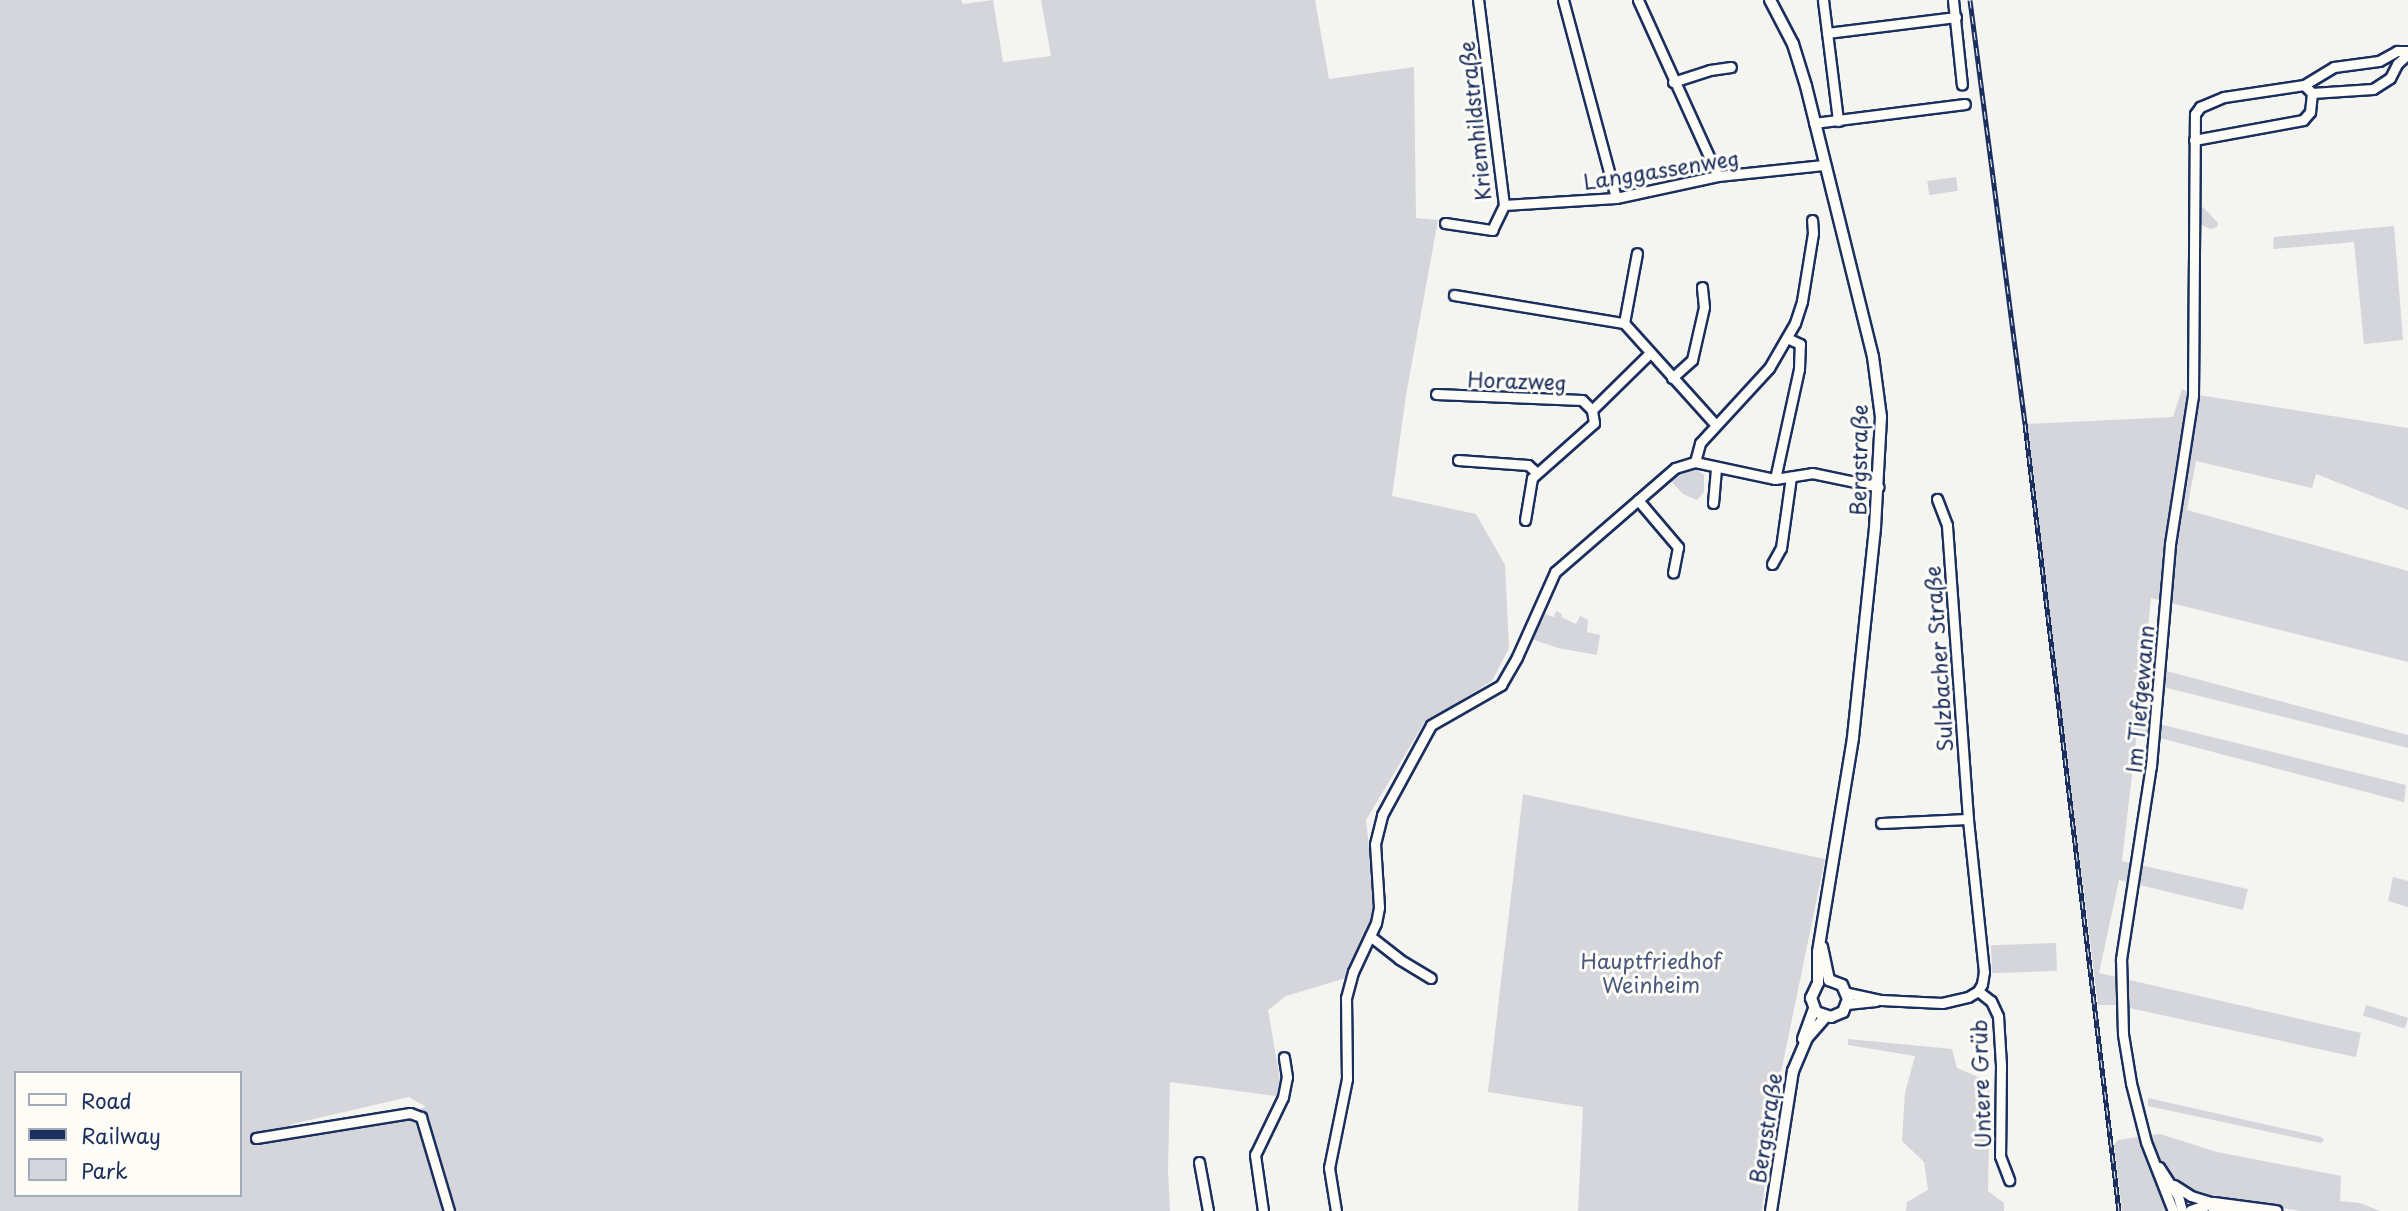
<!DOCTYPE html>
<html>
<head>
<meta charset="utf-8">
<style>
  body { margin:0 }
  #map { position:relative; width:2408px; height:1211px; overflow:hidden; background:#f4f4f1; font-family:"Playpen Sans",sans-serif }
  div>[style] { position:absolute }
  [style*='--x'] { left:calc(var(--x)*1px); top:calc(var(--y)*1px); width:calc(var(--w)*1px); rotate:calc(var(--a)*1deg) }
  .green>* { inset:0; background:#d4d6db; transform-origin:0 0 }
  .roads { filter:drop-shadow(2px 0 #1b2f5e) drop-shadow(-2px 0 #1b2f5e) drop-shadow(0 2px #1b2f5e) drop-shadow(0 -2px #1b2f5e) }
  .minor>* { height:9px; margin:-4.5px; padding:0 4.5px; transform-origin:4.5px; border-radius:4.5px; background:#fdfcf7 }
  .major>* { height:10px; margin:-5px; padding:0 5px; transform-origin:5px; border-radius:5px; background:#fdfcf7 }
  .rail>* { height:5px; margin-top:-2.5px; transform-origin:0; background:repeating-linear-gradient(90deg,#fdfcf7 0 8px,#1b2f5e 0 16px); box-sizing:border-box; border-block:2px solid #1b2f5e }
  span { translate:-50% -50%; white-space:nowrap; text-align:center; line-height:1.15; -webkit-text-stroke:6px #fdfcf7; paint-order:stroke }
  .street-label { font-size:21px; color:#1b2f5e }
  .park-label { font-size:21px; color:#49597d }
  .legend { position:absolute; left:14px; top:1071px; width:228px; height:126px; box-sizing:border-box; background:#fdfcf7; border:2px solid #a3aaba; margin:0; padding:9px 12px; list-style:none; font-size:21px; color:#1b2f5e }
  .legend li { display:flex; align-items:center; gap:14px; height:35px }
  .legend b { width:35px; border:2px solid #a3aaba }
</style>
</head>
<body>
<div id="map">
  <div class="green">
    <div style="clip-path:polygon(evenodd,0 0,961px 0,963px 4px,993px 0,1003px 62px,1051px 56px,1041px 0,1315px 0,1329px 79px,1414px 67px,1416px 218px,1438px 220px,1406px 395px,1392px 496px,1476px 514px,1505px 565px,1509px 648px,1492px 681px,1424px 723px,1366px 820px,1375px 903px,1366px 936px,1346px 978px,1286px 996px,1268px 1010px,1283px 1097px,1170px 1082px,1168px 1170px,1170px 1211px,0 1211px,0 0,16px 1073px,240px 1073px,240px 1195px,16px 1195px,16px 1073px,0 0,409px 1097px,426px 1107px,377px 1120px,370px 1127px,254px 1145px,254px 1140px,287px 1129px,292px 1124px,409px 1097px)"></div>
    <div style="left:1956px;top:177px;width:14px;height:29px;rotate:82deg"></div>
    <div style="clip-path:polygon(2203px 207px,2218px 223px,2217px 227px,2211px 229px,2201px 225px,2199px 209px)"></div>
    <div style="clip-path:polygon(2394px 226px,2403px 340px,2364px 344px,2354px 242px,2274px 249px,2273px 243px,2274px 237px)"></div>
    <div style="clip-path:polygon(2182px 389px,2192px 394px,2408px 428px,2408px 510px,2316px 474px,2312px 488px,2196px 461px,2187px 510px,2408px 571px,2408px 662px,2151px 598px,2144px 665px,2408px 735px,2408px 748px,2143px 682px,2139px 719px,2406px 785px,2404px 802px,2137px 732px,2122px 861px,2248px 889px,2243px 910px,2119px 880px,2099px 973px,2361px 1033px,2356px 1057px,2115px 1005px,2098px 1005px,2025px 424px,2173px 417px)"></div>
    <div style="clip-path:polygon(1693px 467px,1704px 475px,1704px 492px,1697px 500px,1683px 494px,1668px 478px)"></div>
    <div style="clip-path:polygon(1536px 611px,1554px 617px,1556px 611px,1562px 614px,1561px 617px,1576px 624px,1580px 616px,1588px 620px,1587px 632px,1600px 635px,1597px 655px,1558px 648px,1526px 637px)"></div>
    <div style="clip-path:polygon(1523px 794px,1825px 859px,1771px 1121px,1762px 1211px,1578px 1211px,1583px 1107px,1488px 1092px)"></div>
    <div style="clip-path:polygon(2393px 877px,2408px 881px,2408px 907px,2388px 901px)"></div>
    <div style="left:2056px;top:943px;width:28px;height:65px;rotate:88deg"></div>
    <div style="left:2366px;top:1005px;width:44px;height:11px;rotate:17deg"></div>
    <div style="clip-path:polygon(1848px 1039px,1952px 1049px,1957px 1068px,1990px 1082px,1988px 1191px,2004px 1203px,2004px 1211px,1906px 1211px,1907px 1202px,1928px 1190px,1924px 1162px,1902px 1141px,1905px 1093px,1915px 1056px,1848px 1045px)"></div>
    <div style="clip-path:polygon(2148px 1098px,2321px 1137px,2324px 1140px,2321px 1143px,2148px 1106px)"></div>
    <div style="clip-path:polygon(2160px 1134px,2217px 1152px,2341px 1176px,2340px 1201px,2360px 1203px,2380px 1211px,2300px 1211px,2210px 1196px,2189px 1199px,2170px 1211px,2122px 1211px,2114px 1145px,2118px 1140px)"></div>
  </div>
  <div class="roads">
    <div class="minor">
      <div style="--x:1563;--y:0;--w:205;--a:75"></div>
      <div style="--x:1638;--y:0;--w:193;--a:65.6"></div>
      <div style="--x:1823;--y:0;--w:122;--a:82.9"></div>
      <div style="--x:1953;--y:0;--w:85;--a:84"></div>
      <div style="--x:1827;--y:33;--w:130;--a:-7.1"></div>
      <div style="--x:1673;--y:82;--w:39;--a:-18"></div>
      <div style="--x:1710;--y:70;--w:21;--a:-8"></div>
      <div style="--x:2304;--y:85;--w:35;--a:-31"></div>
      <div style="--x:2334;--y:67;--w:45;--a:-7.6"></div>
      <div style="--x:2379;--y:61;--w:21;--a:-29"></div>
      <div style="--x:2397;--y:51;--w:11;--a:0"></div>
      <div style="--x:1814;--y:123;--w:152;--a:-7.2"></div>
      <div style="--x:2194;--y:140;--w:111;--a:-10.4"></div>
      <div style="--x:2303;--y:120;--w:11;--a:-49"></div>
      <div style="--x:2310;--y:112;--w:19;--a:-84"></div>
      <div style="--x:1504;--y:205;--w:112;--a:-3.6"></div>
      <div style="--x:1616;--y:198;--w:104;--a:-12.2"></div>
      <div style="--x:1718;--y:176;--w:106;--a:-6"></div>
      <div style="--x:1445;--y:223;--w:48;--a:8.5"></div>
      <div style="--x:1492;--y:230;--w:28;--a:-64"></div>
      <div style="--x:1504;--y:205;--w:207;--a:-97.2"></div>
      <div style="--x:1454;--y:295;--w:172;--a:9.4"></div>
      <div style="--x:1624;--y:323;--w:137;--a:48"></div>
      <div style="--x:1624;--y:323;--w:71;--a:-79.5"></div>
      <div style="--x:1672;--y:378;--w:27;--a:-42"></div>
      <div style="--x:1692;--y:360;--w:54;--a:-77.2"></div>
      <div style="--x:1704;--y:307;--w:20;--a:-96"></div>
      <div style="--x:1436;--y:394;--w:146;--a:2.4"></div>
      <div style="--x:1582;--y:400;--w:14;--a:45"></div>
      <div style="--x:1458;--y:460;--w:70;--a:4.1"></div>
      <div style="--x:1528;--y:465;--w:12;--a:42"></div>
      <div style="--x:1695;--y:462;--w:82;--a:12"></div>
      <div style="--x:1775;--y:479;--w:37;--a:-9"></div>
      <div style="--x:1812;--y:473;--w:68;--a:11.8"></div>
      <div style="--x:1775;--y:479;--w:113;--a:-77.7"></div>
      <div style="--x:1799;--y:369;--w:25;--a:-88"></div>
      <div style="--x:1800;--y:344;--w:14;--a:-155"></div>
      <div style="--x:1638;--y:500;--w:62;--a:49.6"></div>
      <div style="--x:1678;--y:547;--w:26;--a:101"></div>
      <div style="--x:1713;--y:503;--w:36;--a:-85"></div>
      <div style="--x:1525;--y:520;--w:43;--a:-80.5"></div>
      <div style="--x:1532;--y:478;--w:83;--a:-41.6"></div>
      <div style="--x:1594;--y:423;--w:13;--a:-99"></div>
      <div style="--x:1592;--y:410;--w:81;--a:-44.5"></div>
      <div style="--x:1772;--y:564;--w:18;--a:-61"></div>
      <div style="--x:1781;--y:548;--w:72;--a:-82"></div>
      <div style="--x:1881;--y:823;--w:87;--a:-2.6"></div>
      <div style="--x:1370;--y:936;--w:37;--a:38"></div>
      <div style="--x:1399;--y:959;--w:37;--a:31"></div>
      <div style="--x:1978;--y:991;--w:16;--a:38"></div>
      <div style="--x:1991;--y:1001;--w:17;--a:65"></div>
      <div style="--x:1998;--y:1016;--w:49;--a:86.5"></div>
      <div style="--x:2001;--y:1065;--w:91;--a:90.6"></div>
      <div style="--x:2000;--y:1156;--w:26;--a:69"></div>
      <div style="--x:1848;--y:993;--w:34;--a:12"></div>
      <div style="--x:1881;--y:1000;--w:61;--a:2.8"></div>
      <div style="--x:1942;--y:1003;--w:27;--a:-13"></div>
      <div style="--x:1968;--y:997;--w:12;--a:-31"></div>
      <div style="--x:1978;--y:991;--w:8;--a:-60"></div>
      <div style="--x:1982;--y:984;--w:12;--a:-81"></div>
      <div style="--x:1984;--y:972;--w:154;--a:-96"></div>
      <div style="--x:1968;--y:819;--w:295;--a:-94.1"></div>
      <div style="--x:1947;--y:525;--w:28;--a:-111"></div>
      <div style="--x:1847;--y:1004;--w:29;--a:-6"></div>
      <div style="--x:256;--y:1138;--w:156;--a:-9.2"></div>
      <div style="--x:410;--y:1113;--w:12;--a:20"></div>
      <div style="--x:421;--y:1117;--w:98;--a:73.4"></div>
      <div style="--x:1199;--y:1162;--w:50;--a:79.6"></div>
      <div style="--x:2159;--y:1167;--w:35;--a:57"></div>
      <div style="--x:2178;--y:1196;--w:16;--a:75"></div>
      <div style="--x:2174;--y:1185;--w:20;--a:33"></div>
      <div style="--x:2191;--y:1196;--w:24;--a:17"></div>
      <div style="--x:1263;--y:1211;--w:57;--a:-98.1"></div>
      <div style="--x:1255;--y:1155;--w:64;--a:-64.2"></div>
      <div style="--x:1283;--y:1097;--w:20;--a:-79"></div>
      <div style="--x:1287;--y:1077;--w:20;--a:-99"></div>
      <div style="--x:1336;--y:1211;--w:44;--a:-99.2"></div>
      <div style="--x:1329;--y:1168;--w:91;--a:-78.6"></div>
      <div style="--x:1347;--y:1079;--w:81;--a:-90.7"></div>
      <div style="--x:1346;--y:998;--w:27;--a:-75"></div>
      <div style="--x:1353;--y:972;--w:54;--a:-64.9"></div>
      <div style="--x:1376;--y:923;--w:16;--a:-79"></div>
      <div style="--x:1379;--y:907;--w:63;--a:-93.6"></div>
      <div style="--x:1375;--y:844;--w:30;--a:-76"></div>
      <div style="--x:1382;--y:815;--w:102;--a:-61.4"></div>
      <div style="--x:1431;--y:725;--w:81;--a:-29.7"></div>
      <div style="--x:1501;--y:685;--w:32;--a:-60"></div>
      <div style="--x:1517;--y:657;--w:93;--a:-65.9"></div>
      <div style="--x:1555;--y:572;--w:159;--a:-40.9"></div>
      <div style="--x:1675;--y:468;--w:21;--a:-17"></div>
      <div style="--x:1695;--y:462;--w:20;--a:-75"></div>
      <div style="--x:1700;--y:443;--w:102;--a:-47.4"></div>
      <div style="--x:1769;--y:368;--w:52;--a:-60"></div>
      <div style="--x:1795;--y:323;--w:23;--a:-72"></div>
      <div style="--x:1802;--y:301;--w:69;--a:-80.8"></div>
      <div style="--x:1813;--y:233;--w:13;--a:-94"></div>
      <div style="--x:2173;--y:1211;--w:74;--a:-111.4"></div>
      <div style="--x:2146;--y:1142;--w:61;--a:-104.3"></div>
      <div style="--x:2131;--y:1083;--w:50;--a:-99.3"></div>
      <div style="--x:2123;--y:1034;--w:75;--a:-91.5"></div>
      <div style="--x:2121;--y:959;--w:195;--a:-81.2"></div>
      <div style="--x:2151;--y:766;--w:223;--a:-85.1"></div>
      <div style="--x:2170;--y:544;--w:150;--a:-81.2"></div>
      <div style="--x:2193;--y:396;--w:282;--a:-89.6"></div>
      <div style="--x:2195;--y:114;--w:9;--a:-54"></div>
      <div style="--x:2200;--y:107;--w:26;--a:-23"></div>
      <div style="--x:2224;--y:97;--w:81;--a:-8.5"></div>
      <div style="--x:2304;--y:85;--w:11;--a:45"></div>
      <div style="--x:2312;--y:93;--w:61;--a:-3.8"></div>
      <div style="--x:2373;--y:89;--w:20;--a:-33"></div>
      <div style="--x:2390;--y:78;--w:16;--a:-63"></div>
      <div style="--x:2397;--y:64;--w:15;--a:-42"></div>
    </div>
    <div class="major">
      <div style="--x:1770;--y:0;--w:50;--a:62.4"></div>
      <div style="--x:1793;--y:44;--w:44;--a:72.8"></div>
      <div style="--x:1806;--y:86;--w:279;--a:76.1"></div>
      <div style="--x:1873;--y:357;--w:61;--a:82.4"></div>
      <div style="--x:1881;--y:417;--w:111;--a:93.1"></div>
      <div style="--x:1875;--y:528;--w:211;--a:96"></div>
      <div style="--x:1853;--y:738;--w:217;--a:99.3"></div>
      <div style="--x:1818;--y:952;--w:31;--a:90"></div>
      <div style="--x:1818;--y:983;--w:17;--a:115"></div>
      <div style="--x:1811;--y:998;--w:15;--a:70"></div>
      <div style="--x:1816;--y:1012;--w:16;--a:18"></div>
      <div style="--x:1831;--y:1017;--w:13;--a:-23"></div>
      <div style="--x:1843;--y:1012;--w:14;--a:-69"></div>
      <div style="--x:1848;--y:999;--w:15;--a:-113"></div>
      <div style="--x:1842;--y:985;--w:14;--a:-159"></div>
      <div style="--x:1822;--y:947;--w:34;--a:78"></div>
      <div style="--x:1803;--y:1039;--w:32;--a:-70"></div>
      <div style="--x:1771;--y:1211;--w:142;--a:-81.1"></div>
      <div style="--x:1793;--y:1071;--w:36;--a:-67"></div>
      <div style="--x:1807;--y:1038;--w:28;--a:-49"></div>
      <div style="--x:2191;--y:1211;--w:24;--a:-19"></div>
      <div style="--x:2214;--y:1203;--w:63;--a:7.4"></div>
      <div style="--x:2214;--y:1211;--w:19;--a:-9"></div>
    </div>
  </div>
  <div class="rail">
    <div style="--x:1970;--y:0;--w:428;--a:82.6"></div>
    <div style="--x:2025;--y:424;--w:793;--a:83.19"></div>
  </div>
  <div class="street-label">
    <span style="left:1474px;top:121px;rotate:-96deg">Kriemhildstraße</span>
    <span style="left:1661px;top:169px;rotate:-9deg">Langgassenweg</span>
    <span style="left:1517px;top:380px;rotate:2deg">Horazweg</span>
    <span style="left:1858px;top:460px;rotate:-89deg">Bergstraße</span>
    <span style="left:1938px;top:659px;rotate:-94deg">Sulzbacher Straße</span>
    <span style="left:2139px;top:699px;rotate:-85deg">Im Tiefgewann</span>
    <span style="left:1980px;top:1084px;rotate:-92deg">Untere Grüb</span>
    <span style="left:1765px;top:1128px;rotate:-81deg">Bergstraße</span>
  </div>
  <div class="park-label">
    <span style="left:1651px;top:972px">Hauptfriedhof<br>Weinheim</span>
  </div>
  <ul class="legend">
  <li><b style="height:9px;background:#fdfcf7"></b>Road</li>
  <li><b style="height:9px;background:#1b2f5e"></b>Railway</li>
  <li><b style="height:19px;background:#d4d6db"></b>Park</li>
  </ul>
</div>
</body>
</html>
